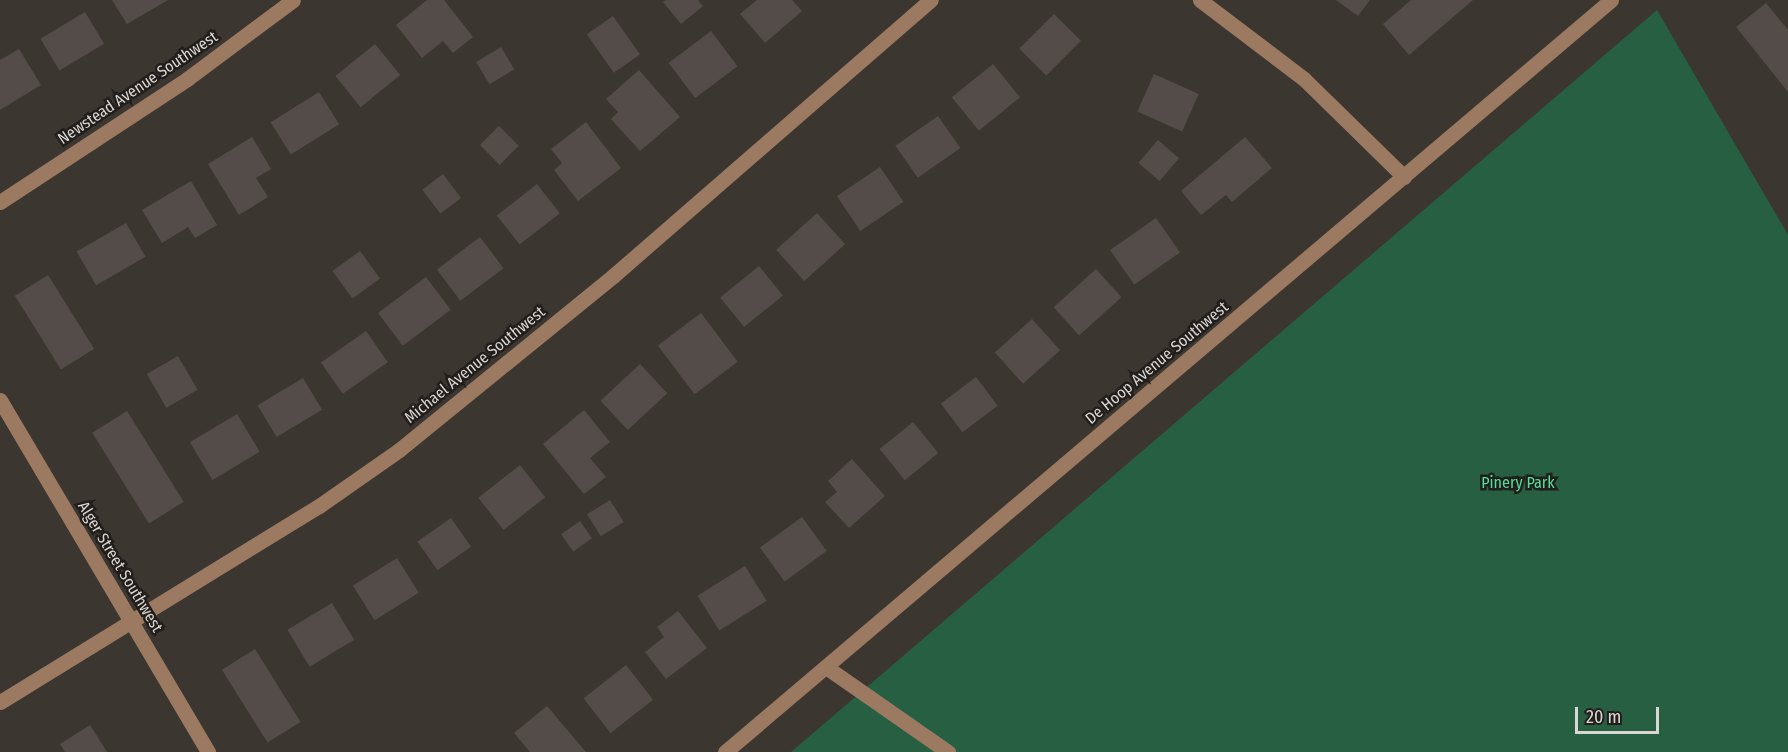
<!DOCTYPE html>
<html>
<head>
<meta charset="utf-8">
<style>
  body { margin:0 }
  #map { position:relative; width:1788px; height:752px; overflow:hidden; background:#3c3631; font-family:"Fira Sans Condensed",sans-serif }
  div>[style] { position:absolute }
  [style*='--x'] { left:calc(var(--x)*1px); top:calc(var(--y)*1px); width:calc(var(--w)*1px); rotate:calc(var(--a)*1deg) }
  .green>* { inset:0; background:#265f42 }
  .building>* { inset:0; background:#534c48; transform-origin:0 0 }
  .minor>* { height:15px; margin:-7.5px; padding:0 7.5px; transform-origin:7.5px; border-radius:7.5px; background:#9c7961 }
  span { translate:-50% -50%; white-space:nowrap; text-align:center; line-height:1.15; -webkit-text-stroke:5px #211e1c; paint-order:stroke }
  .street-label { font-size:16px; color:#dad6d3 }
  .park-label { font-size:16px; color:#54df9c }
  .scale { position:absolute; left:1575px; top:707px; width:84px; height:27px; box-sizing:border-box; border:3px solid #dad6d3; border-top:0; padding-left:8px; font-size:18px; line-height:21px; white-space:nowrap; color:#dad6d3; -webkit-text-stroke:4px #211e1c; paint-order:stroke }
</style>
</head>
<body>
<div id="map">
  <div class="green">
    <div style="clip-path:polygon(1657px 10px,1788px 235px,1788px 752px,791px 752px)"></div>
  </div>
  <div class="building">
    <div style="clip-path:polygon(112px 0,168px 0,127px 24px)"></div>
    <div style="clip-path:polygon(427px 0,444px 0,473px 37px,453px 53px,443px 41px,422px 58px,396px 25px)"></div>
    <div style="clip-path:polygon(666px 0,698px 0,703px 6px,681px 24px,663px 2px)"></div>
    <div style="clip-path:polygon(757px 0,792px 0,802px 11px,765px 43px,740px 14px)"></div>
    <div style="clip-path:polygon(1336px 0,1370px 0,1358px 16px)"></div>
    <div style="clip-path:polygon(1411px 0,1473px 0,1409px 55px,1383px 24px)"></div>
    <div style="clip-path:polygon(1766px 3px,1788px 30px,1788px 92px,1736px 27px)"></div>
    <div style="left:85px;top:12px;width:37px;height:52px;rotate:59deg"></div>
    <div style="left:1054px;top:14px;width:38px;height:49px;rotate:45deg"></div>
    <div style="left:613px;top:16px;width:47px;height:32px;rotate:55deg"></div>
    <div style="left:711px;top:31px;width:44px;height:53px;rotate:53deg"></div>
    <div style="left:375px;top:44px;width:40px;height:51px;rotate:51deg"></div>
    <div style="left:501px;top:47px;width:26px;height:29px;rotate:59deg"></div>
    <div style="clip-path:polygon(19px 49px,41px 85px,0 110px,0 60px)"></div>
    <div style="left:993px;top:64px;width:43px;height:53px;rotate:51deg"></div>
    <div style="clip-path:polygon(639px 70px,680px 117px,640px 151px,611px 119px,618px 112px,606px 99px)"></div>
    <div style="left:1154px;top:74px;width:49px;height:41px;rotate:24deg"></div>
    <div style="left:319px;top:92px;width:38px;height:57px;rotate:58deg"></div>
    <div style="left:938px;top:116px;width:39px;height:52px;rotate:55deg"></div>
    <div style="clip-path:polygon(586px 122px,621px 168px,578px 201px,554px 170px,562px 163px,551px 149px)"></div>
    <div style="left:499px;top:126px;width:28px;height:27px;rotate:45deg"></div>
    <div style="clip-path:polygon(252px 137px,271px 169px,256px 178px,268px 197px,239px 215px,208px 164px)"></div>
    <div style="clip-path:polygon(1245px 137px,1272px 168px,1232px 202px,1226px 195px,1201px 215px,1181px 191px)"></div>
    <div style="left:1158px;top:140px;width:28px;height:30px;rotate:41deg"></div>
    <div style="left:880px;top:167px;width:42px;height:52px;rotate:56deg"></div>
    <div style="left:443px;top:174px;width:30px;height:26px;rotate:53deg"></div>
    <div style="clip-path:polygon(191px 181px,217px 225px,195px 238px,188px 227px,162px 243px,142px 210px)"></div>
    <div style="left:537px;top:184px;width:37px;height:51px;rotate:52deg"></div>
    <div style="left:817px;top:213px;width:42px;height:55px;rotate:48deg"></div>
    <div style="left:1156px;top:218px;width:42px;height:56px;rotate:55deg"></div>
    <div style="left:126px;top:223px;width:39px;height:57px;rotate:60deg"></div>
    <div style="left:480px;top:237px;width:39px;height:54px;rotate:53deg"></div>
    <div style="left:360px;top:251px;width:34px;height:34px;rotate:54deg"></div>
    <div style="left:759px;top:266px;width:38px;height:50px;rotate:51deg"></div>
    <div style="left:1096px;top:269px;width:38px;height:57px;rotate:48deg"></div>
    <div style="left:48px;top:275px;width:87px;height:39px;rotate:58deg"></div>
    <div style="left:426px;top:277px;width:41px;height:60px;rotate:53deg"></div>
    <div style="left:701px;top:313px;width:61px;height:54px;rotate:53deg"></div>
    <div style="left:1032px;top:319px;width:42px;height:50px;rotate:48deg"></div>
    <div style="left:366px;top:331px;width:38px;height:55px;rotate:55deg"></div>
    <div style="left:178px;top:356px;width:39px;height:36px;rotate:60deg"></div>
    <div style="left:640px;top:364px;width:40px;height:54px;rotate:47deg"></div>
    <div style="left:976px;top:377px;width:36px;height:44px;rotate:53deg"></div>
    <div style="left:303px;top:378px;width:37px;height:53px;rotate:59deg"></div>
    <div style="clip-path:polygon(584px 410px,610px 442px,590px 458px,606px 477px,584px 494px,543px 444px)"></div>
    <div style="left:127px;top:411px;width:107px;height:41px;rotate:58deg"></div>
    <div style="left:237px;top:414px;width:44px;height:55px;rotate:59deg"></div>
    <div style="left:913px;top:422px;width:40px;height:43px;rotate:51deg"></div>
    <div style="clip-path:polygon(852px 459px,885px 496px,849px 528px,825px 502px,837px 492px,828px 481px)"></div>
    <div style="left:520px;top:465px;width:41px;height:53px;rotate:52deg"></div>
    <div style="left:610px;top:500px;width:26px;height:27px;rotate:58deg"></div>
    <div style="left:802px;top:517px;width:42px;height:52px;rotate:54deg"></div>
    <div style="left:451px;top:518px;width:35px;height:41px;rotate:55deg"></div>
    <div style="left:580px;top:521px;width:21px;height:23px;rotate:55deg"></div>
    <div style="left:397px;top:558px;width:41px;height:52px;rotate:58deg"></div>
    <div style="left:745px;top:566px;width:41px;height:56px;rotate:58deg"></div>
    <div style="left:332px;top:603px;width:43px;height:52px;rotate:59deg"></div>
    <div style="clip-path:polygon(678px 611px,707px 648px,666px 679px,645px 652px,664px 637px,657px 627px)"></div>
    <div style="left:255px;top:649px;width:86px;height:39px;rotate:58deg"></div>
    <div style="left:626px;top:665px;width:44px;height:54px;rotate:52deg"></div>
    <div style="clip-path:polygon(547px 706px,586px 752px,530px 752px,514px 733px)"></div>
    <div style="clip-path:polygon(90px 725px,107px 752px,65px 752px,60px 744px)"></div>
  </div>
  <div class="minor">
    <div style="--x:1200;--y:0;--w:131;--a:37.2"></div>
    <div style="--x:1304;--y:79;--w:140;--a:44.4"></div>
    <div style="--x:0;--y:202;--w:224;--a:-33.3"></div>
    <div style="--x:187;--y:79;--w:132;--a:-36.7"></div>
    <div style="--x:0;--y:400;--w:409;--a:59.4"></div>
    <div style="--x:826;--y:667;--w:149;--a:34.9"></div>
    <div style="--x:0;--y:702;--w:374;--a:-31.6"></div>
    <div style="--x:319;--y:506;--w:98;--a:-35"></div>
    <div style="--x:399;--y:450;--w:276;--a:-39.1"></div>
    <div style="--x:613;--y:276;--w:421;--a:-41"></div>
    <div style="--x:725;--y:752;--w:1162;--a:-40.32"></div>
  </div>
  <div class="street-label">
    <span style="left:138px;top:88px;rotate:-34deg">Newstead Avenue Southwest</span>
    <span style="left:1157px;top:363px;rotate:-40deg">De Hoop Avenue Southwest</span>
    <span style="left:475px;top:365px;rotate:-39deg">Michael Avenue Southwest</span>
    <span style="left:120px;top:567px;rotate:59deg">Alger Street Southwest</span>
  </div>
  <div class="park-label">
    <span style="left:1518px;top:483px">Pinery Park</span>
  </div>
  <div class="scale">20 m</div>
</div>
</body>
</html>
